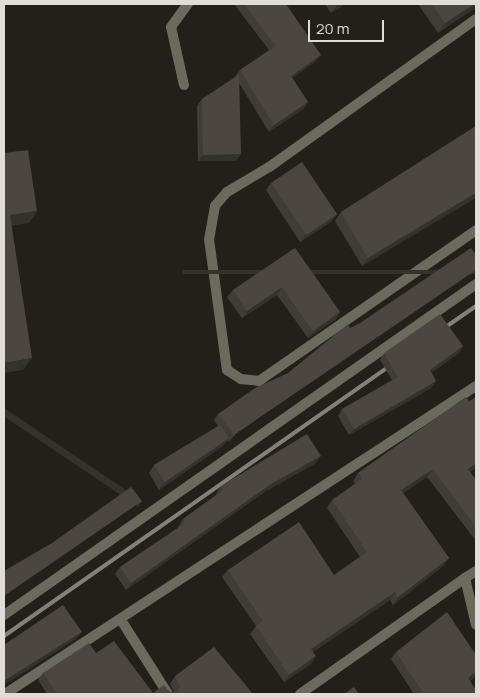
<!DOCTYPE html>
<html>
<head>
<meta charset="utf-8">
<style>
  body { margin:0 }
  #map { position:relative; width:480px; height:698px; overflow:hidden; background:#231f19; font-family:Manrope,sans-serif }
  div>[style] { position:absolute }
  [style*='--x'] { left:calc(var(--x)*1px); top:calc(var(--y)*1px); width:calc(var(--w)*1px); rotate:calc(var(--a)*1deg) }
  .minor>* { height:10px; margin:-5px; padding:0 5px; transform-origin:5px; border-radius:5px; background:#6a6b5e }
  .rail>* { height:4px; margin:-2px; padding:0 2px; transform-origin:2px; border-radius:2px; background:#83807b }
  .wall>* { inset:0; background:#403d37 }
  .shaded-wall>* { inset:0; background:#34322d; transform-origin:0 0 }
  .building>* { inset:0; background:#4b4740; transform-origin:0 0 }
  span { translate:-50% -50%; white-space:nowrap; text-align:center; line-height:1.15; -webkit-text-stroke:4.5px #231f19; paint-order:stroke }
  .frame { position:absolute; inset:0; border:5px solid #e0ddd9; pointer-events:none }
  .scale { position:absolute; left:308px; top:20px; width:76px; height:22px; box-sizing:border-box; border:2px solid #e0ddd9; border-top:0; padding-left:6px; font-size:15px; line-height:18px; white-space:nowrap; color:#e0ddd9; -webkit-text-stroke:4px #231f19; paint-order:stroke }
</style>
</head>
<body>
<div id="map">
  <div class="minor">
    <div style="--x:476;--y:19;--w:254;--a:144.4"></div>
    <div style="--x:269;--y:167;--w:49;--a:149.2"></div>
    <div style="--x:227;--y:192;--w:18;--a:131"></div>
    <div style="--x:215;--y:206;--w:34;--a:100"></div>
    <div style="--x:209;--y:239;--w:132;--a:82.2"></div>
    <div style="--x:227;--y:370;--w:17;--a:33"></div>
    <div style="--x:241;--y:379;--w:18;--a:6"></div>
    <div style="--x:259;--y:381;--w:264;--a:-34.8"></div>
    <div style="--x:184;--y:85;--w:59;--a:-102.6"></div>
    <div style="--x:171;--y:27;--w:29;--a:-54"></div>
    <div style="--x:476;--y:571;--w:13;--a:148"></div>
    <div style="--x:465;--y:578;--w:48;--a:76.8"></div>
    <div style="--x:4;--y:615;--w:576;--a:-35.04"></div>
    <div style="--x:121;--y:620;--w:88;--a:57.6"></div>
    <div style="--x:5;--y:694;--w:563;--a:-33.18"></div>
    <div style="--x:300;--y:694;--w:202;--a:-35.1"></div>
  </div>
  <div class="rail">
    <div style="--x:437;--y:333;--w:47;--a:-34.7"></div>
    <div style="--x:4;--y:636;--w:478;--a:-35"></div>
  </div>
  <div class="wall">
    <div style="clip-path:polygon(234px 4px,286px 4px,316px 61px,292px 78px,308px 102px,303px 109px,269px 132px,239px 83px,236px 161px,198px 161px,197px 106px,202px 99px,235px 77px,240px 70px,269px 50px)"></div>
    <div style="clip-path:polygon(325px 4px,345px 4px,331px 13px)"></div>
    <div style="clip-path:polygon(418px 4px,476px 4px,438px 33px)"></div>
    <div style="clip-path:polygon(476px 126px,362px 266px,335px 221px,341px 212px)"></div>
    <div style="clip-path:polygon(271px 183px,331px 222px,300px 242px,266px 190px)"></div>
    <div style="clip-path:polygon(295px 248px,340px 312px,335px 320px,308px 338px,277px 295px,242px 318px,227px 297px,233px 290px)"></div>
    <div style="clip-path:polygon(463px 346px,459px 353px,431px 373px,436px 381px,431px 388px,349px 435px,338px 416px,342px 409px,392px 380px,380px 360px,384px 353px)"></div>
    <div style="clip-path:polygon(288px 373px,229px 442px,228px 440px,224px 445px,159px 490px,149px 473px,154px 465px,218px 426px,214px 420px,218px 414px)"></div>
    <div style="clip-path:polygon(466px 397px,470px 472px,476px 480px,476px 541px,427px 477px,403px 493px,449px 558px,443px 566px,393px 605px,390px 600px,313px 652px,311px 664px,284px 682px,250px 634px,256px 626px,222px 577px,228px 570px,334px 575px,360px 557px,327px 508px,332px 500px,355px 484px,353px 481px,358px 473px)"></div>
    <div style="clip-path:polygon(316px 463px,266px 491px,126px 590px,115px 574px,120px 567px,178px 528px,178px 527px,183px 519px,217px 495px,216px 494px,221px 486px)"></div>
    <div style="clip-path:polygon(396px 652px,476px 676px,470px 681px,476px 694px,414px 694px,391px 659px)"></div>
    <div style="clip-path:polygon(96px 653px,153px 693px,174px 692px,170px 684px,175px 676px,253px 694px,47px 694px,38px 680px,43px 673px)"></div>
  </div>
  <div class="shaded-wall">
    <div style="clip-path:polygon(338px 4px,345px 4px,331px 13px)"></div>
    <div style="clip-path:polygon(474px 4px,476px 4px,476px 8px,438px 33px,445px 23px)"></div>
    <div style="clip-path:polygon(321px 55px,316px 61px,286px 83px,291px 76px)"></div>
    <div style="clip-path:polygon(308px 102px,303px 109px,269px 132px,274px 125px)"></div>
    <div style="clip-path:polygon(241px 154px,236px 161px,198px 161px,203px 155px)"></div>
    <div style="clip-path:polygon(476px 193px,476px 198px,362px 266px,368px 258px)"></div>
    <div style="clip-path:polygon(37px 211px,29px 223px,4px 227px,10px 215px)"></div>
    <div style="clip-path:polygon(337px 214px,331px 222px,300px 242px,305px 235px)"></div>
    <div style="left:476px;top:270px;width:4px;height:293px;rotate:90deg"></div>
    <div style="clip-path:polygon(282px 287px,277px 295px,242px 318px,247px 311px)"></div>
    <div style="clip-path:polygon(340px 312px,335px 320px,308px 338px,313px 331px)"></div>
    <div style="clip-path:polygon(463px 346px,459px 353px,425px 377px,430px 370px)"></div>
    <div style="clip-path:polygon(32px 358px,23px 370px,4px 373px,4px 363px)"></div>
    <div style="clip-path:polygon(436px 381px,431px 388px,349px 435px,354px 429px)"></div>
    <div style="clip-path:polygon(229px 438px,224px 445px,159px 490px,165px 482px)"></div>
    <div style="clip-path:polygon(321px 456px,316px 463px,266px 491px,126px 590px,131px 583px,271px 484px)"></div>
    <div style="clip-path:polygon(476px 464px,476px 468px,463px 477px,468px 469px)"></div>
    <div style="clip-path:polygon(433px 469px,427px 477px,396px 498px,401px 490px)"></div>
    <div style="left:142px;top:501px;width:7px;height:168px;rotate:124deg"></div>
    <div style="clip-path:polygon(449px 558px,443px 566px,393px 605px,398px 597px)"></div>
    <div style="clip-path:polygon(395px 592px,390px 600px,306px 656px,311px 649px)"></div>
    <div style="clip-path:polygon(82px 632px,76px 639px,4px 685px,4px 681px)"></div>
    <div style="clip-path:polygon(316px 656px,311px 664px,284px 682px,289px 675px)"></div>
    <div style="clip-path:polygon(476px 672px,476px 676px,463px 685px,468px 678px)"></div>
  </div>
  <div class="building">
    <div style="clip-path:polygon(244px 4px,286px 4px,321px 55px,291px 76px,308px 102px,274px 125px,240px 70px,276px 46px)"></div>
    <div style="clip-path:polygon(432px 4px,474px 4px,445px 23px)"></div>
    <div style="clip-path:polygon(239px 75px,241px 154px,203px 155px,202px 99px)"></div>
    <div style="clip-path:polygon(476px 126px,476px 193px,368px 258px,341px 212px)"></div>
    <div style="clip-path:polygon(28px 150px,37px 211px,10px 215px,32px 358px,4px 363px,4px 153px)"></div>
    <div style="left:302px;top:162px;width:63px;height:37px;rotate:56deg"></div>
    <div style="clip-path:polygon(295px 248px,340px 312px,313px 331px,282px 287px,247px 311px,233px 290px)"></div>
    <div style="clip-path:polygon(471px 248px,476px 255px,476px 270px,234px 435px,218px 414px,255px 388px,288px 373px,348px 324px,350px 328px,360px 323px)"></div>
    <div style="clip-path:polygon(440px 314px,463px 346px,430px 370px,436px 381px,354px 429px,342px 409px,398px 377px,384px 353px)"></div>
    <div style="clip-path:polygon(466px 397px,469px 401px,476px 397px,476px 464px,468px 469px,476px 480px,476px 527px,433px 469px,401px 490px,449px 558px,398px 597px,395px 592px,311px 649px,316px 656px,289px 675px,256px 626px,263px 621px,228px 570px,299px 522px,334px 575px,367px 552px,332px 500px,362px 479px,358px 473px)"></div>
    <div style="clip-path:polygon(220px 425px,229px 438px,165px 482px,154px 465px)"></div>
    <div style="clip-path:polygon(307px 434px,321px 456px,271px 484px,131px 583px,120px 567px,185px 523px,183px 519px,223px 490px,221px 486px)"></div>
    <div style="clip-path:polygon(131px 487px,142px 501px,4px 596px,4px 571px,52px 543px)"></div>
    <div style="clip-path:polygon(63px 605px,82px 632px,4px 681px,4px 645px)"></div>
    <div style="clip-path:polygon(447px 612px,476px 655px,476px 672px,468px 678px,476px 690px,476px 694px,424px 694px,396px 652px)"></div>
    <div style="clip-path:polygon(114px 641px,153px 693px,164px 685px,170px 692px,177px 692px,180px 686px,175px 676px,214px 647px,253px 694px,56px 694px,57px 693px,43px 673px,89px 643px,96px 653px)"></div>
    <div style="clip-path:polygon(354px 687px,359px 694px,344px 694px)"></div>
  </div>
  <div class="frame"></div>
  <div class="scale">20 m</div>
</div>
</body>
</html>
